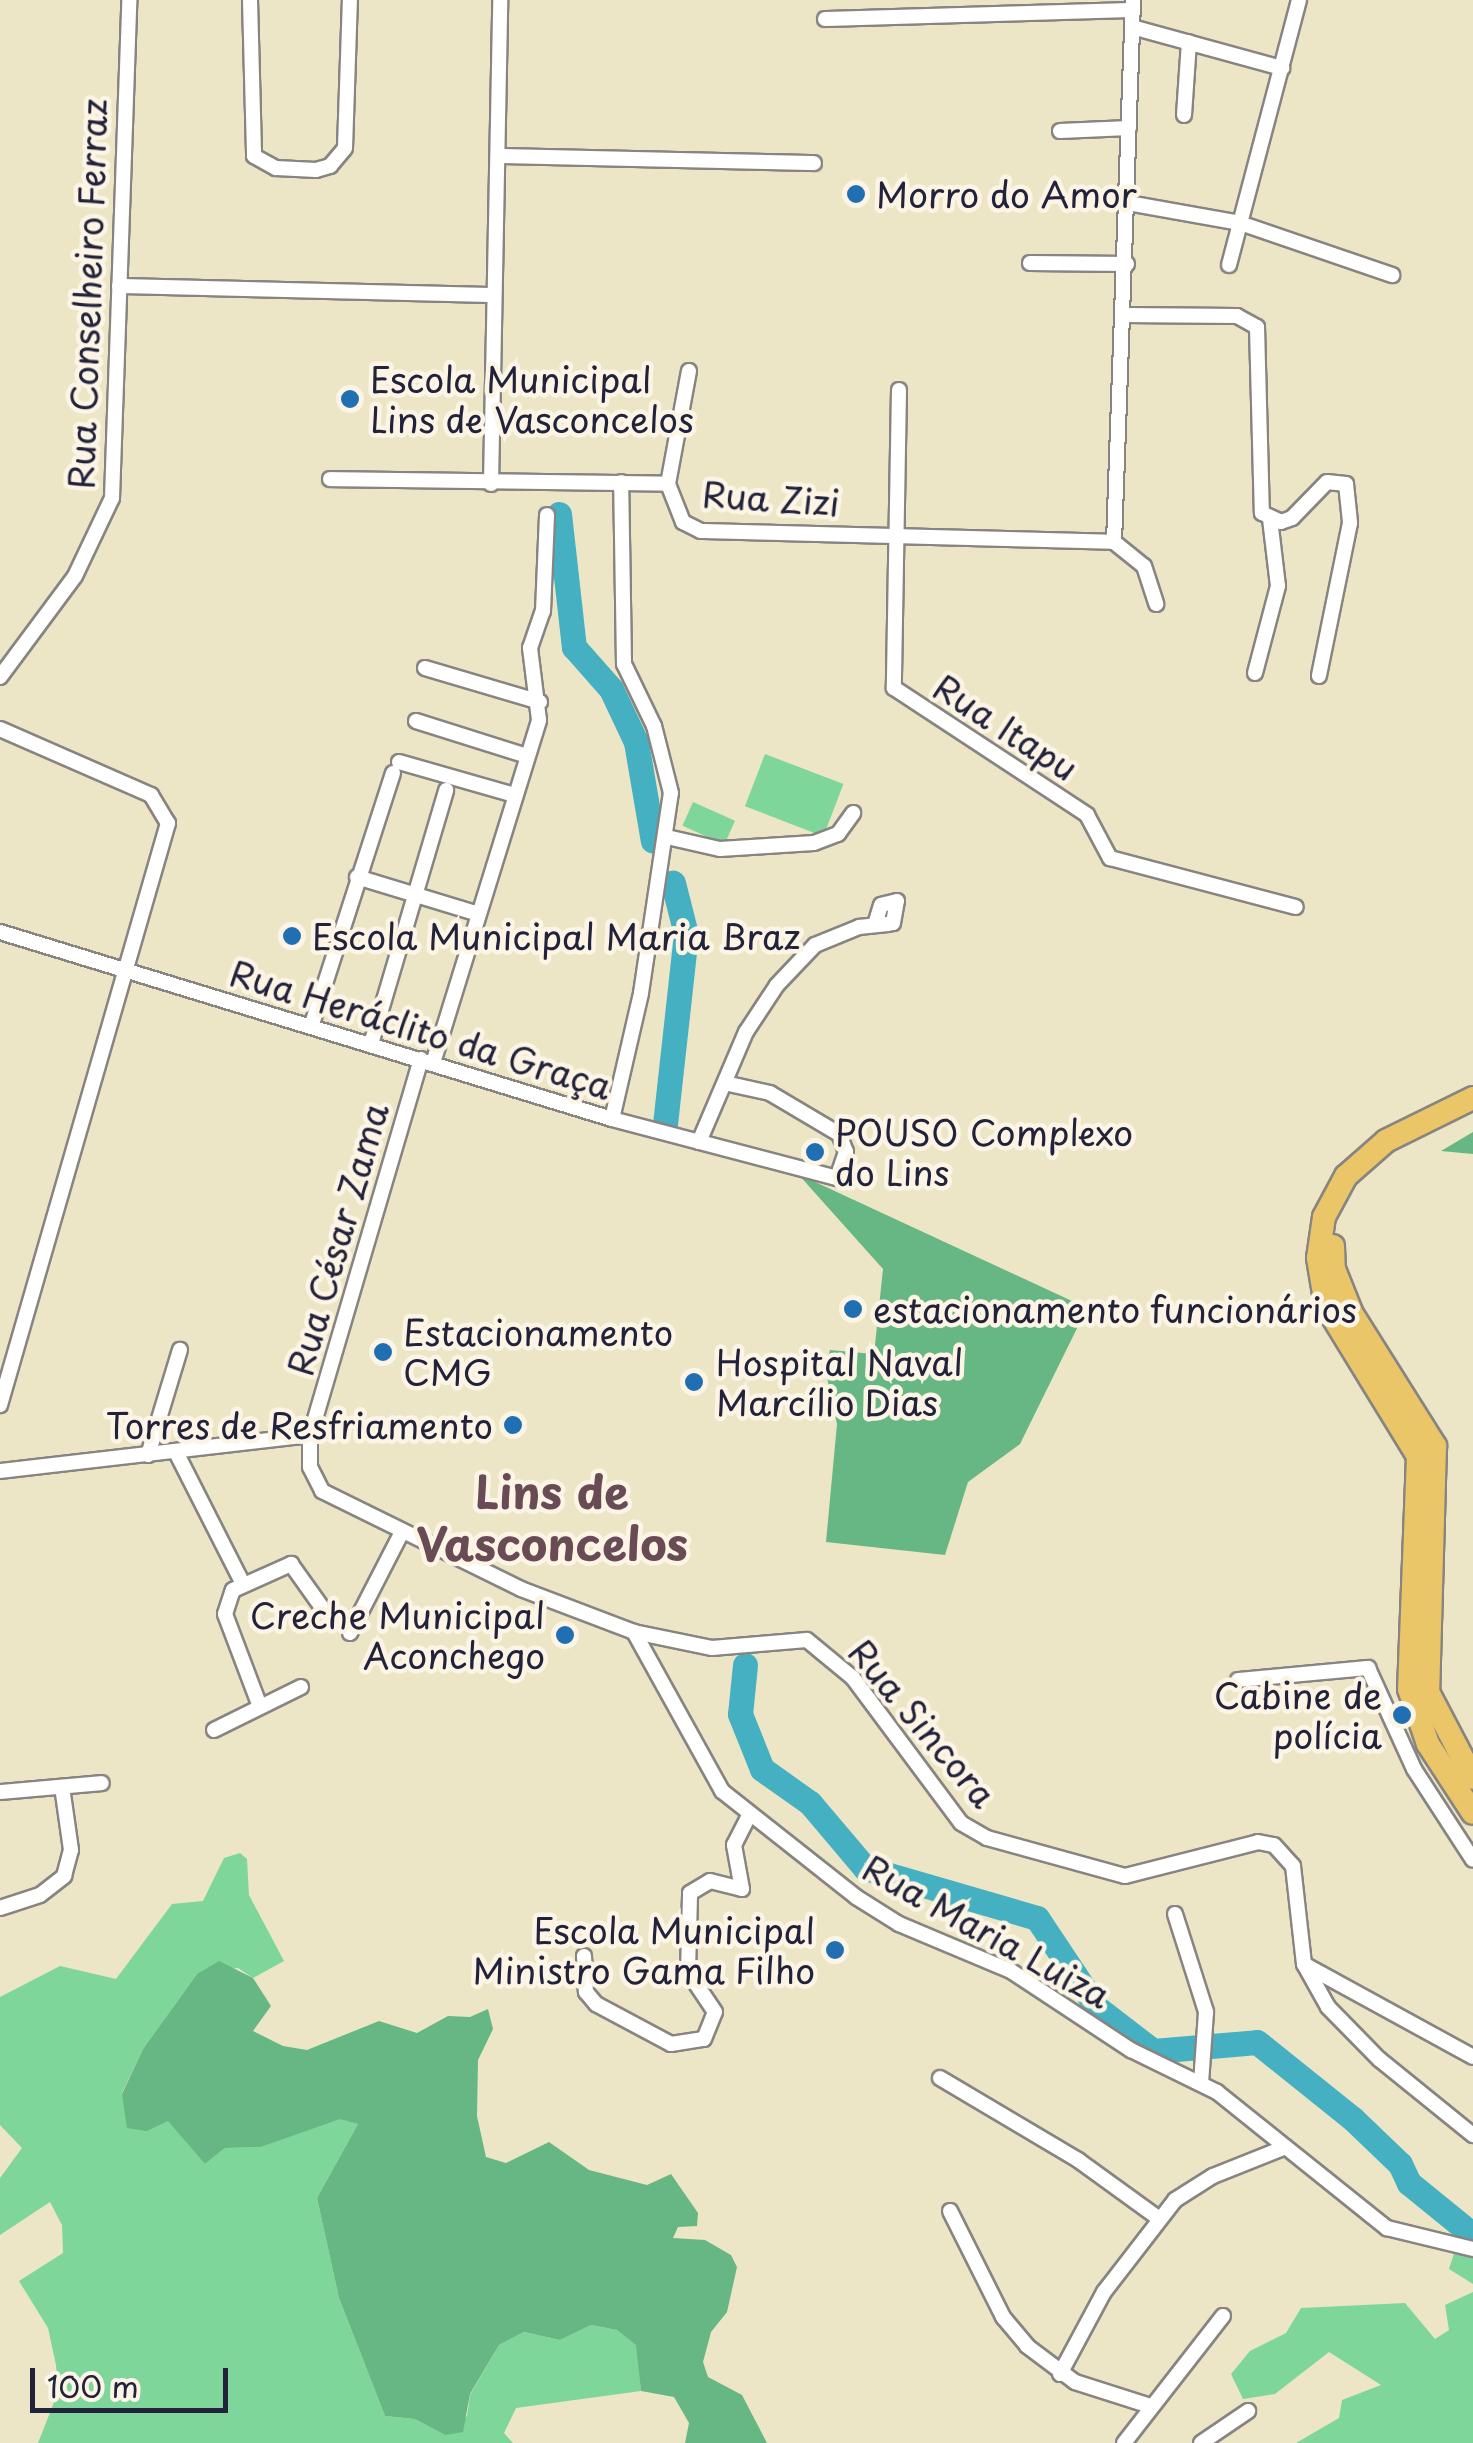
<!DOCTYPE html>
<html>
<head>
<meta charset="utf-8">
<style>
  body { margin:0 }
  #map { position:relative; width:1473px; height:2443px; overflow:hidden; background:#ece6c7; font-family:"Playpen Sans",sans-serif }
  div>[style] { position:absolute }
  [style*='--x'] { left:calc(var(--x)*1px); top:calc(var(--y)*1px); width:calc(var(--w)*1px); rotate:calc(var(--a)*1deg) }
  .green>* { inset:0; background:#7ed69b; transform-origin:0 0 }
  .forest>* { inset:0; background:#66b783 }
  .river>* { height:25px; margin:-12.5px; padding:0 12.5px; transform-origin:12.5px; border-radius:12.5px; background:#44b0c2 }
  .roads { filter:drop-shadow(2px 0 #878481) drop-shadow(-2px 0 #878481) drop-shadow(0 2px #878481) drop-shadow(0 -2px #878481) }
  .street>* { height:14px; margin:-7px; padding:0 7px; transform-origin:7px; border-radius:7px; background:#fff }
  .primary>* { height:22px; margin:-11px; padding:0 11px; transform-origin:11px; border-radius:11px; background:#ebc669 }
  .dots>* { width:28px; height:28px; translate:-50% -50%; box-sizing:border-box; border:5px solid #fcf5e5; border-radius:50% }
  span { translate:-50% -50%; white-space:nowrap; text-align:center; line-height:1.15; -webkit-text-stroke:9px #fcf5e5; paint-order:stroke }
  .poi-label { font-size:35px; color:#22223b }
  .left { translate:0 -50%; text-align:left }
  .right { translate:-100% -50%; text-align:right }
  .street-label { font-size:35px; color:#22223b }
  .district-label { font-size:45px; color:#684b55; font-weight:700 }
  .scale { position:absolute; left:30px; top:2368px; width:198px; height:45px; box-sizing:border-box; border:5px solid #22223b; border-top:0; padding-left:12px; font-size:30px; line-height:35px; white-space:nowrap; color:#22223b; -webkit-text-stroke:8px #fcf5e5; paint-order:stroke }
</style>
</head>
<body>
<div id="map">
  <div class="green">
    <div style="left:765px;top:754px;width:84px;height:56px;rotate:21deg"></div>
    <div style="left:693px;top:802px;width:46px;height:26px;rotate:24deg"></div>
    <div style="clip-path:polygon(240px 1853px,247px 1859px,249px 1895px,284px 1961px,253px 1978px,238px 1968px,197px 1974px,143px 2049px,122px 2093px,152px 2127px,168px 2120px,205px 2164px,225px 2148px,261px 2147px,340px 2118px,358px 2124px,317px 2198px,339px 2298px,385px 2416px,415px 2419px,445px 2435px,467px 2416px,470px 2395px,499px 2345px,524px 2332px,560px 2340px,591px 2325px,617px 2330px,637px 2345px,641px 2391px,516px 2408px,504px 2433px,513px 2443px,38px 2443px,58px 2392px,56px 2365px,48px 2328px,19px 2281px,63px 2253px,62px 2225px,50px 2202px,0 2235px,0 2178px,22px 2148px,0 2125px,0 1997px,60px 1966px,116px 1979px,172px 1904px,203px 1901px,224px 1858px)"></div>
    <div style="clip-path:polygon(1456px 2247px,1473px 2251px,1473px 2284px,1449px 2269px)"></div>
    <div style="clip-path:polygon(1473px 2292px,1473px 2443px,1296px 2443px,1339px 2418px,1342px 2400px,1381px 2385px,1329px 2352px,1275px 2394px,1243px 2399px,1231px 2374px,1250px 2351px,1286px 2333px,1301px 2308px,1405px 2303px,1435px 2339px,1449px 2330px,1445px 2305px)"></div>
  </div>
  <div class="forest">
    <div style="clip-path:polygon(1473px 1132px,1473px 1154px,1441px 1151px)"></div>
    <div style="clip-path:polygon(798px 1174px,1087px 1308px,1020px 1444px,968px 1482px,945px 1555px,826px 1542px,837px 1424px,825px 1368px,830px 1350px,874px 1354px,883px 1269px)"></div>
    <div style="clip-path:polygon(219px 1961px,253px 1978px,271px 2006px,253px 2031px,283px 2046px,307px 2050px,379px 2021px,417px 2033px,448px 2016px,470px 2017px,488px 2009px,493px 2029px,478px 2060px,477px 2116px,486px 2157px,506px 2163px,549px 2142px,589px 2170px,647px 2185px,671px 2174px,698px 2213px,697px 2226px,678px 2227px,673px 2238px,705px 2240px,731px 2255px,737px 2267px,727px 2312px,711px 2332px,703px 2362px,708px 2377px,742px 2395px,767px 2443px,685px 2443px,689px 2423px,674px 2397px,641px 2391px,636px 2345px,617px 2330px,591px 2325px,560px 2340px,524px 2332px,499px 2345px,470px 2394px,463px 2432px,445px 2435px,415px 2419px,385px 2416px,339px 2298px,317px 2198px,358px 2124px,340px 2119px,261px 2147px,225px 2148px,205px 2164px,168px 2121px,147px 2131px,127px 2128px,122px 2094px,143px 2049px,197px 1974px)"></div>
  </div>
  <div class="river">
    <div style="--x:559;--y:514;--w:134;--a:83.6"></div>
    <div style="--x:574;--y:647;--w:56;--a:48.6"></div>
    <div style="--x:611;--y:689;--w:59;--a:64.7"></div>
    <div style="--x:636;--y:742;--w:100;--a:80.3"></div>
    <div style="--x:665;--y:1124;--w:191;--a:-83.7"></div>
    <div style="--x:686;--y:934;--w:53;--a:-104.3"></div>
    <div style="--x:745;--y:1665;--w:49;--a:95.8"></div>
    <div style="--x:740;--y:1714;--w:59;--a:68.2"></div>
    <div style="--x:762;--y:1769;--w:59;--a:35.3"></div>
    <div style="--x:810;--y:1803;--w:85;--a:49.8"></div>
    <div style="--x:865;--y:1868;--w:179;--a:16.2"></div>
    <div style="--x:1037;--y:1918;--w:108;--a:56.3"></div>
    <div style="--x:1097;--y:2008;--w:71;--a:37.5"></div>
    <div style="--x:1153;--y:2051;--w:104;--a:-4.9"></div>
    <div style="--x:1257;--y:2042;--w:123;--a:38.7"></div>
    <div style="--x:1353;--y:2119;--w:65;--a:43.8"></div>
    <div style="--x:1400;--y:2164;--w:21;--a:65"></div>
    <div style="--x:1409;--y:2183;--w:82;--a:39.1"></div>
  </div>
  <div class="roads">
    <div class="street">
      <div style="--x:250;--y:0;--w:156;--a:88.5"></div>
      <div style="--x:254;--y:156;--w:25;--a:29"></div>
      <div style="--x:276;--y:168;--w:40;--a:2.9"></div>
      <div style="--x:316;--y:170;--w:15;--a:-16"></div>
      <div style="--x:330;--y:166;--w:23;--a:-50"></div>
      <div style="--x:345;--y:148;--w:148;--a:-88.1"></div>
      <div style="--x:825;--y:19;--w:307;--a:-1.7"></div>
      <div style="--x:1132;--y:27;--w:156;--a:15.3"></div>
      <div style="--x:1184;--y:115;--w:73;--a:-86.1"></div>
      <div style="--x:1060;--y:131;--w:69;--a:-2.5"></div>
      <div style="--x:498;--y:156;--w:316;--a:1.3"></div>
      <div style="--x:1128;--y:203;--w:114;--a:10.1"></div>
      <div style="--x:1240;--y:223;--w:161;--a:18.9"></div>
      <div style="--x:1030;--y:263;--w:97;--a:0.6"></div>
      <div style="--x:1229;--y:265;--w:274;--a:-75.2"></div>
      <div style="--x:119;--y:286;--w:374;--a:1.4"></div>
      <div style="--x:1124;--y:315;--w:113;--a:0.5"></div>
      <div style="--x:1237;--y:316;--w:23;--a:29"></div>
      <div style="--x:1257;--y:327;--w:186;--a:88.5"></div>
      <div style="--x:1262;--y:513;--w:21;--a:25"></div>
      <div style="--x:1281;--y:522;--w:12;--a:-20"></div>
      <div style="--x:1292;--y:518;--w:50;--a:-45.8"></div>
      <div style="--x:1327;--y:482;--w:19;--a:6"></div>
      <div style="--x:1346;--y:484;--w:39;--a:84"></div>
      <div style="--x:1350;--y:523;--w:156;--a:101.5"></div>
      <div style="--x:899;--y:390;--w:298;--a:91"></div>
      <div style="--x:894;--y:688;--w:231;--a:33.3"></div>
      <div style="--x:1087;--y:815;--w:49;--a:61.9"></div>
      <div style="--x:1110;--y:858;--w:192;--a:14.8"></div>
      <div style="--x:330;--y:479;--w:338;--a:0.8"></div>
      <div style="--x:668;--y:484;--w:41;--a:68.5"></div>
      <div style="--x:683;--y:522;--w:20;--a:27"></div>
      <div style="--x:701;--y:531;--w:413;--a:1.5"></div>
      <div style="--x:1114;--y:542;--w:38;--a:39"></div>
      <div style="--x:1144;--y:566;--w:40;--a:72"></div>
      <div style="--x:491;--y:484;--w:484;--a:-88.9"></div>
      <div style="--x:668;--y:484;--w:115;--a:-79.5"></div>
      <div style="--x:1114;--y:542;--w:542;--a:-87.99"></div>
      <div style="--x:425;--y:668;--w:120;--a:16.5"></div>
      <div style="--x:1255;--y:673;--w:90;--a:-75.2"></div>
      <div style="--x:1278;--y:586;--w:67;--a:-96.8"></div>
      <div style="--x:0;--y:677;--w:126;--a:-53.4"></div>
      <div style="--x:75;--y:576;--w:86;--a:-64.6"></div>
      <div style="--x:112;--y:498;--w:498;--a:-88"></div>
      <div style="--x:416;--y:721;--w:116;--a:17.5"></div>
      <div style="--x:0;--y:729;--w:165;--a:23.6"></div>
      <div style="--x:151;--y:795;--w:33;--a:59"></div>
      <div style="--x:168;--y:823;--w:606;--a:106.1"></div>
      <div style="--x:399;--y:762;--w:121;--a:15.9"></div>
      <div style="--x:667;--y:837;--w:54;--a:12.8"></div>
      <div style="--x:720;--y:849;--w:94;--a:-3.7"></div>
      <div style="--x:814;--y:843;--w:26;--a:-21"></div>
      <div style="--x:838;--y:834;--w:26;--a:-54"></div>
      <div style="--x:357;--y:877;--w:127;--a:16.9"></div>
      <div style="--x:0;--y:932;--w:640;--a:16.99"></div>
      <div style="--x:612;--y:1119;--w:233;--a:14.7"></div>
      <div style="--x:837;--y:1178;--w:28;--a:-71"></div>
      <div style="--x:846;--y:1152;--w:19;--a:-111"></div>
      <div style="--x:839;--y:1134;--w:80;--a:-149.3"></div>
      <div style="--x:770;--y:1093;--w:46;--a:-167.5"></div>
      <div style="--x:311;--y:1027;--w:267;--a:-72.1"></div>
      <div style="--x:371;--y:1044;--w:265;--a:-73.5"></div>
      <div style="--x:421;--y:1059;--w:392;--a:106.4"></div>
      <div style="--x:310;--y:1435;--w:32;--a:90"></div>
      <div style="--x:310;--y:1467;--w:27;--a:63"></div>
      <div style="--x:322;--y:1491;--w:222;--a:26.2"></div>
      <div style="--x:521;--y:1589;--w:121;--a:20.8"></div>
      <div style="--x:634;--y:1632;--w:80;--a:11.6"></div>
      <div style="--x:712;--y:1648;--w:95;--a:-4.8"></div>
      <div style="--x:807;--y:1640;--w:60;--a:39.6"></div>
      <div style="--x:853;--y:1678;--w:181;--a:53.3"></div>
      <div style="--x:961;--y:1823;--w:30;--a:30"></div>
      <div style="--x:987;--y:1838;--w:143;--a:15.4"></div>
      <div style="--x:1125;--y:1876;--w:137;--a:-14.3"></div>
      <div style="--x:1258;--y:1842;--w:16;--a:11"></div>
      <div style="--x:1274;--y:1845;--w:28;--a:48"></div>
      <div style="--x:1293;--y:1866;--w:99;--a:83.6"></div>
      <div style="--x:1304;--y:1964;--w:49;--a:60.8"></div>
      <div style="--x:1328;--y:2007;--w:73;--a:45.6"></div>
      <div style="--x:1379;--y:2059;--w:121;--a:39"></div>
      <div style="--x:433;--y:1063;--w:359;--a:-72.8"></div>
      <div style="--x:539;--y:720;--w:73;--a:-97.1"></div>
      <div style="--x:530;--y:648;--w:39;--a:-71"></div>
      <div style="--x:543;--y:611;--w:96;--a:-87.6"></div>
      <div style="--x:612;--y:1119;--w:129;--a:-77"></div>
      <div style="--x:641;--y:993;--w:202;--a:-81.5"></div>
      <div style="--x:671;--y:793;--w:69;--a:-104.2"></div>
      <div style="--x:654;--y:726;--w:69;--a:-115.8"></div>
      <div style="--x:624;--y:664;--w:182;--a:-90.9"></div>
      <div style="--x:699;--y:1142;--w:120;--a:-66.9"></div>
      <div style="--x:746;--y:1032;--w:56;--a:-56.6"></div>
      <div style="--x:777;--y:985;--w:55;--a:-46.5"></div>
      <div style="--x:815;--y:945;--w:48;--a:-22.2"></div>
      <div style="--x:859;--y:927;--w:29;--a:-6"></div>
      <div style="--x:888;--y:924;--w:5;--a:-11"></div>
      <div style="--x:893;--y:923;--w:22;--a:-80"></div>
      <div style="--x:897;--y:901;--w:16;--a:166"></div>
      <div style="--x:881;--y:905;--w:21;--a:107"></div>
      <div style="--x:176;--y:1452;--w:146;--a:63.1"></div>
      <div style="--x:148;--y:1455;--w:110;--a:-73.1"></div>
      <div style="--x:0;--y:1471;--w:312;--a:-6.6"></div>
      <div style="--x:634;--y:1632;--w:182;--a:61"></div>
      <div style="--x:722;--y:1791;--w:171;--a:38.3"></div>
      <div style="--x:856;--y:1897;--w:51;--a:32.1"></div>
      <div style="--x:899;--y:1924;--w:121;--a:22.8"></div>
      <div style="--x:1011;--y:1971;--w:144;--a:33.4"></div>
      <div style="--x:1131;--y:2050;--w:96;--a:26"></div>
      <div style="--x:1217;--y:2092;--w:218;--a:38.7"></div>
      <div style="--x:1387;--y:2228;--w:89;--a:13.7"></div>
      <div style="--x:350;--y:1633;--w:114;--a:-62.8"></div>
      <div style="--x:1238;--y:1680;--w:131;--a:-5.3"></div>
      <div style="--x:1368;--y:1668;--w:111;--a:65.5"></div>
      <div style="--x:1414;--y:1769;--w:108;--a:57"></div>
      <div style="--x:259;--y:1704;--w:96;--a:-110.7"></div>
      <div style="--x:225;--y:1614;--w:25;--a:-72"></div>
      <div style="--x:233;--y:1590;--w:64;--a:-24.1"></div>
      <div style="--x:291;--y:1564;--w:52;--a:54.5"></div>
      <div style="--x:214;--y:1730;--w:97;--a:-26.3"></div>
      <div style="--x:0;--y:1792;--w:102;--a:-5"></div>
      <div style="--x:0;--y:1908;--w:42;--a:-18"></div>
      <div style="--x:40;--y:1895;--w:31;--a:-38"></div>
      <div style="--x:64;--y:1876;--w:27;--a:-75"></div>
      <div style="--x:71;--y:1850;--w:64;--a:-98.1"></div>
      <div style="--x:1175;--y:1914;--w:103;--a:72.4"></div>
      <div style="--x:1206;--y:2012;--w:71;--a:94"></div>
      <div style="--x:584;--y:1956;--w:36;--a:87"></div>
      <div style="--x:586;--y:1992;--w:16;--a:50"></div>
      <div style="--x:596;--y:2004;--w:85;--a:28.1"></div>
      <div style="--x:671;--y:2044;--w:33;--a:-9"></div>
      <div style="--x:704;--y:2039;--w:29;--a:-68"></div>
      <div style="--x:715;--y:2012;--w:48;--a:-124"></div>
      <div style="--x:688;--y:1972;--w:79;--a:-88.5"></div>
      <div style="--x:690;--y:1893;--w:23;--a:-31"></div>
      <div style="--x:710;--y:1881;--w:33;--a:14"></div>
      <div style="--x:742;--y:1889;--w:45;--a:-100.3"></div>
      <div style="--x:734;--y:1845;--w:33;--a:-63"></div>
      <div style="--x:1307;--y:1966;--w:189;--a:28.7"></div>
      <div style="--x:940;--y:2078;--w:161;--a:30.7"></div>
      <div style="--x:1078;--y:2160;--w:99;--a:35.9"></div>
      <div style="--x:950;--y:2211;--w:119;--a:63.4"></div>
      <div style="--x:1003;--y:2317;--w:38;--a:50"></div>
      <div style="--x:1027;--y:2346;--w:60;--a:36.9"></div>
      <div style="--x:1075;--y:2382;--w:79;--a:17.7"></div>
      <div style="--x:1060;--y:2374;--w:93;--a:-61.8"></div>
      <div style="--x:1104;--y:2292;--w:116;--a:-52.3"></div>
      <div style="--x:1175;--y:2200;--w:45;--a:-32.3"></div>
      <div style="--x:1213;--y:2176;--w:75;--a:-21.8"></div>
      <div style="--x:1124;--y:2443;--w:161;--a:-52.1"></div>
      <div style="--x:1201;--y:2443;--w:57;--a:-34.2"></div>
    </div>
    <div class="primary">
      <div style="--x:1473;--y:1098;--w:97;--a:153.7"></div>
      <div style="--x:1386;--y:1141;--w:53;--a:138.8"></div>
      <div style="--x:1346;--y:1176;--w:47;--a:118.2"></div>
      <div style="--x:1324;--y:1217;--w:41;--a:98.3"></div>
      <div style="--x:1318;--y:1258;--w:49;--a:80.5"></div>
      <div style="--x:1326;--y:1306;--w:176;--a:58.5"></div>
      <div style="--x:1418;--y:1456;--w:233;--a:92.2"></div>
      <div style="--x:1409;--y:1689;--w:58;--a:70.9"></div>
      <div style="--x:1428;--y:1744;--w:82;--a:56.9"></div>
      <div style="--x:1333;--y:1246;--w:23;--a:88"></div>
      <div style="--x:1334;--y:1269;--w:48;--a:68.2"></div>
      <div style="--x:1352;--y:1314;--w:156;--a:57.8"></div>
      <div style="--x:1435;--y:1446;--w:246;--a:91.6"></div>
      <div style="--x:1428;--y:1692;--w:97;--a:62.4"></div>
    </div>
  </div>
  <div class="dots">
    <div style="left:856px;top:194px;background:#1f6fb2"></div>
    <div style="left:350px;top:399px;background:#1f6fb2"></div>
    <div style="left:292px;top:936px;background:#1f6fb2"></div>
    <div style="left:815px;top:1152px;background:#1f6fb2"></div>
    <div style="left:853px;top:1309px;background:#1f6fb2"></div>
    <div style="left:383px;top:1352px;background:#1f6fb2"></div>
    <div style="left:694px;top:1382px;background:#1f6fb2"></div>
    <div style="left:513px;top:1425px;background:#1f6fb2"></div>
    <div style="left:565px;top:1635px;background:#1f6fb2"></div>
    <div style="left:1402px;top:1715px;background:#1f6fb2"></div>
    <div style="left:835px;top:1950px;background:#1f6fb2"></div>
  </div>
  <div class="poi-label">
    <span class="left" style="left:876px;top:194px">Morro do Amor</span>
    <span class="left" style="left:370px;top:399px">Escola Municipal<br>Lins de Vasconcelos</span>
    <span class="left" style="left:312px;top:936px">Escola Municipal Maria Braz</span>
    <span class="left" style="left:835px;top:1152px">POUSO Complexo<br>do Lins</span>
    <span class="left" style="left:873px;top:1309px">estacionamento funcionários</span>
    <span class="left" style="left:403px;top:1352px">Estacionamento<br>CMG</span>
    <span class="left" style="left:716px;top:1382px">Hospital Naval<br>Marcílio Dias</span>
    <span class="right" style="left:493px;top:1425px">Torres de Resfriamento</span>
    <span class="right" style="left:545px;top:1635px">Creche Municipal<br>Aconchego</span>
    <span class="right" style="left:1382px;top:1715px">Cabine de<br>polícia</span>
    <span class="right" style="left:815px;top:1950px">Escola Municipal<br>Ministro Gama Filho</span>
  </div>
  <div class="street-label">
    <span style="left:87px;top:294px;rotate:-88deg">Rua Conselheiro Ferraz</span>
    <span style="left:771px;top:498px;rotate:4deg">Rua Zizi</span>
    <span style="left:1006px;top:727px;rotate:33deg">Rua Itapu</span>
    <span style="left:421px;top:1029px;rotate:17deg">Rua Heráclito da Graça</span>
    <span style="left:337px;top:1239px;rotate:-74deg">Rua César Zama</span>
    <span style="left:923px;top:1723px;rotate:50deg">Rua Sincora</span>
    <span style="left:987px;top:1931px;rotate:29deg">Rua Maria Luiza</span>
  </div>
  <div class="district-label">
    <span style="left:552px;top:1517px">Lins de<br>Vasconcelos</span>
  </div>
  <div class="scale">100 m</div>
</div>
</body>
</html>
